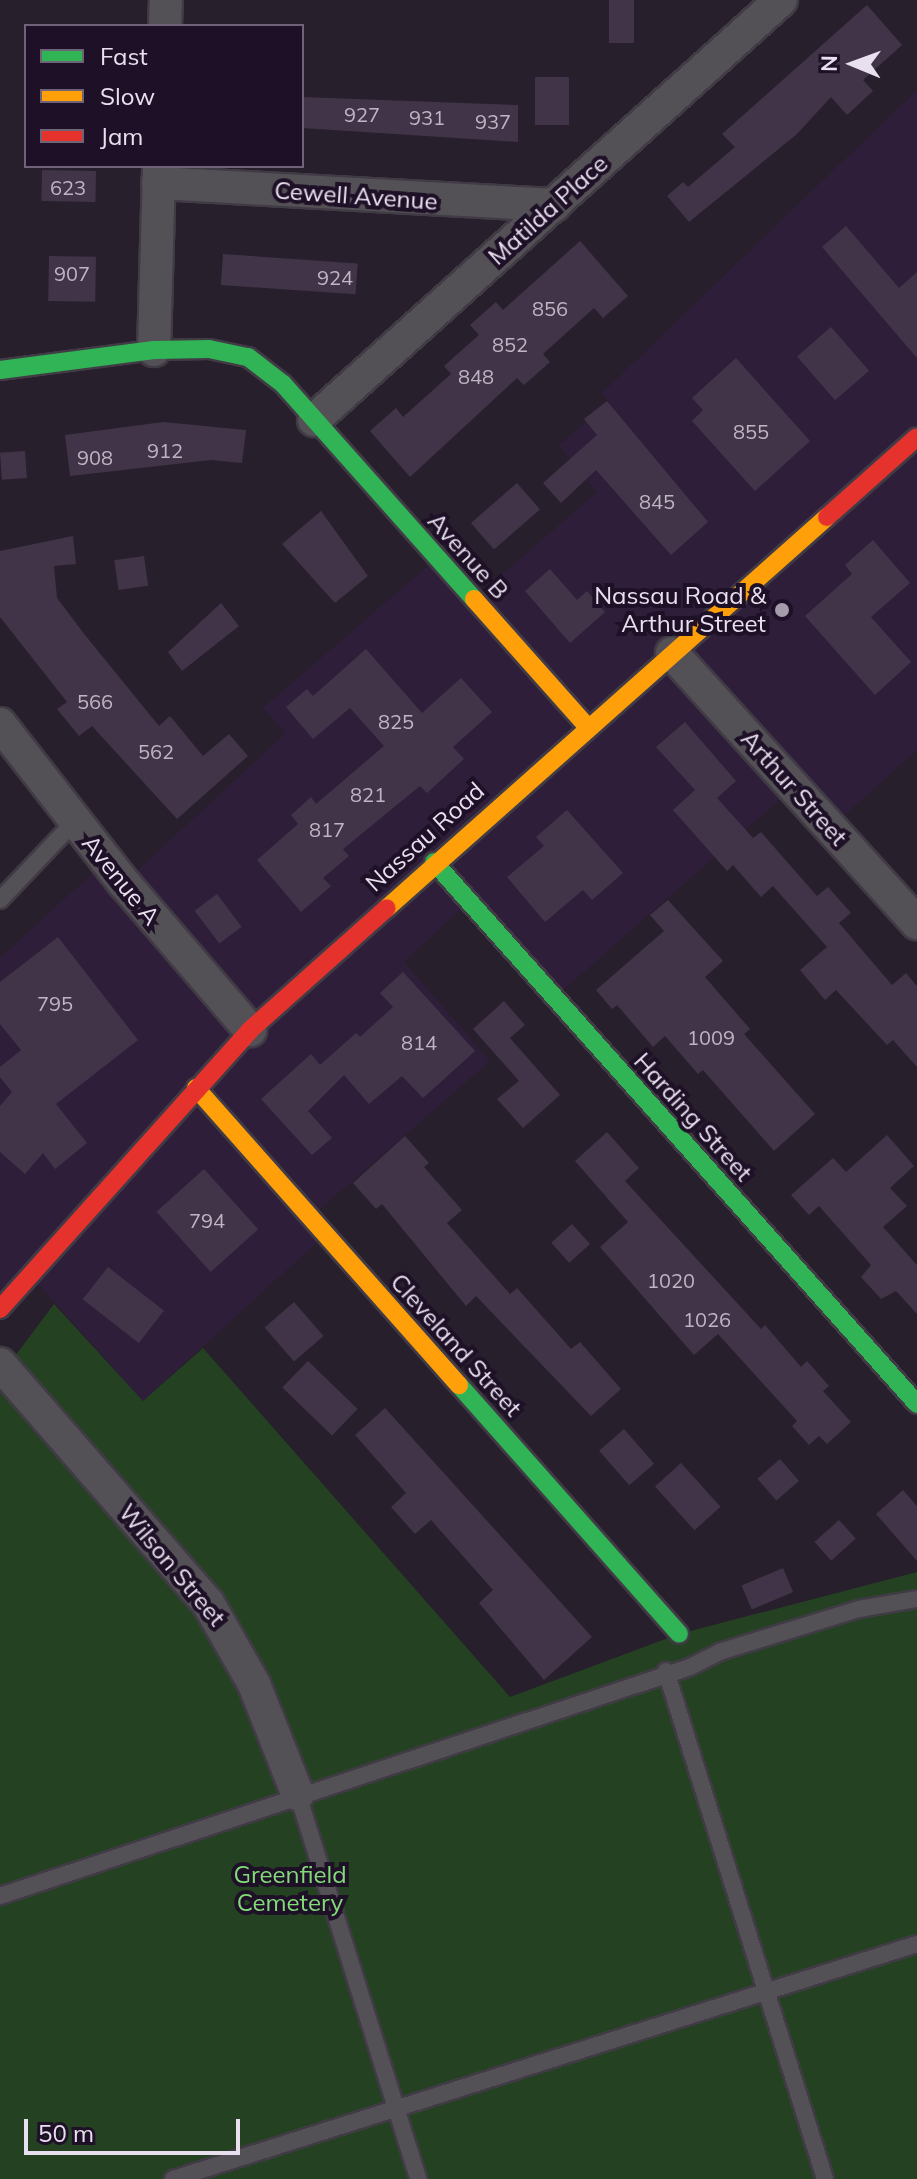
<!DOCTYPE html>
<html>
<head>
<meta charset="utf-8">
<style>
  body { margin:0 }
  #map { position:relative; width:917px; height:2179px; overflow:hidden; background:#271f2c; font-family:Mulish,sans-serif }
  div>[style] { position:absolute }
  [style*='--x'] { left:calc(var(--x)*1px); top:calc(var(--y)*1px); width:calc(var(--w)*1px); rotate:calc(var(--a)*1deg) }
  .built>* { inset:0; background:#2f1e39 }
  .green>* { inset:0; background:#244222 }
  .building>* { inset:0; background:#413448; transform-origin:0 0 }
  .roads { filter:drop-shadow(2px 0 #413b46) drop-shadow(-2px 0 #413b46) drop-shadow(0 2px #413b46) drop-shadow(0 -2px #413b46) }
  .lane>* { height:16px; margin:-8px; padding:0 8px; transform-origin:8px; border-radius:8px; background:#545156 }
  .street>* { height:32px; margin:-16px; padding:0 16px; transform-origin:16px; border-radius:16px; background:#545156 }
  .fast>* { height:18px; margin:-9px; padding:0 9px; transform-origin:9px; border-radius:9px; background:#30b455 }
  .slow>* { height:18px; margin:-9px; padding:0 9px; transform-origin:9px; border-radius:9px; background:#ff9f0a }
  .jam>* { height:18px; margin:-9px; padding:0 9px; transform-origin:9px; border-radius:9px; background:#e5322d }
  .dots>* { width:22px; height:22px; translate:-50% -50%; box-sizing:border-box; border:4px solid #1e1027; border-radius:50% }
  span { translate:-50% -50%; white-space:nowrap; text-align:center; line-height:1.15; -webkit-text-stroke:8px #1e1027; paint-order:stroke }
  .number-label { font-size:20px; color:#bfb5c5 }
  .number-label span { -webkit-text-stroke-width:0 }
  .street-label { font-size:24px; color:#e9e0ef }
  .poi-label { font-size:24px; color:#e9e0ef }
  .right { translate:-100% -50%; text-align:right }
  .park-label { font-size:24px; color:#82da78 }
  .legend { position:absolute; left:24px; top:24px; width:280px; height:144px; box-sizing:border-box; background:#1e1027; border:2px solid #6f6377; margin:0; padding:10px 14px; list-style:none; font-size:24px; color:#e9e0ef }
  .legend li { display:flex; align-items:center; gap:16px; height:40px }
  .legend b { width:40px; border:2px solid #6f6377 }
  .north { position:absolute; left:813px; top:24px; width:80px; height:80px; -webkit-text-stroke:6px #1e1027; paint-order:stroke; rotate:271deg; font-size:22px; font-weight:700; line-height:32px; text-align:center; color:#e9e0ef }
  .north::after { content:''; display:block; margin:auto; width:28px; height:36px; background:#e9e0ef; clip-path:polygon(50% 0,100% 100%,50% 72%,0 100%) }
  .scale { position:absolute; left:24px; top:2119px; width:216px; height:36px; box-sizing:border-box; border:4px solid #e9e0ef; border-top:0; padding-left:10px; font-size:24px; line-height:28px; white-space:nowrap; color:#e9e0ef; -webkit-text-stroke:6px #1e1027; paint-order:stroke }
</style>
</head>
<body>
<div id="map">
  <div class="built">
    <div style="clip-path:polygon(917px 90px,917px 750px,838px 821px,802px 780px,554px 998px,468px 902px,404px 962px,490px 1061px,311px 1217px,326px 1234px,143px 1401px,30px 1275px,0 1309px,0 958px,106px 861px,124px 883px,286px 733px,263px 708px,436px 559px,473px 600px,597px 492px,559px 445px,609px 402px,602px 393px)"></div>
  </div>
  <div class="green">
    <div style="clip-path:polygon(54px 1304px,143px 1401px,203px 1348px,510px 1697px,679px 1634px,917px 1572px,917px 2179px,0 2179px,0 1376px)"></div>
  </div>
  <div class="building">
    <div style="left:609px;top:0;width:25px;height:43px"></div>
    <div style="clip-path:polygon(867px 5px,902px 45px,863px 80px,873px 91px,847px 115px,831px 97px,797px 134px,689px 222px,667px 196px,683px 182px,688px 187px,735px 147px,722px 134px)"></div>
    <div style="left:535px;top:77px;width:34px;height:48px"></div>
    <div style="clip-path:polygon(302px 97px,518px 105px,518px 142px,302px 128px)"></div>
    <div style="left:42px;top:170px;width:54px;height:31px;rotate:1deg"></div>
    <div style="clip-path:polygon(846px 226px,899px 288px,917px 272px,917px 358px,822px 247px)"></div>
    <div style="clip-path:polygon(580px 241px,628px 296px,603px 318px,594px 308px,543px 354px,550px 362px,524px 385px,517px 378px,410px 477px,370px 431px,396px 408px,403px 417px,451px 374px,444px 366px,479px 335px,470px 325px,496px 302px,503px 310px)"></div>
    <div style="left:223px;top:254px;width:135px;height:31px;rotate:4deg"></div>
    <div style="left:49px;top:256px;width:47px;height:45px;rotate:1deg"></div>
    <div style="left:831px;top:327px;width:58px;height:45px;rotate:49deg"></div>
    <div style="clip-path:polygon(736px 358px,810px 441px,755px 491px,692px 421px,703px 410px,692px 398px)"></div>
    <div style="clip-path:polygon(607px 401px,708px 522px,671px 555px,596px 470px,561px 503px,543px 483px,597px 435px,584px 419px)"></div>
    <div style="clip-path:polygon(163px 422px,246px 430px,242px 463px,211px 460px,70px 476px,65px 435px)"></div>
    <div style="left:25px;top:451px;width:27px;height:25px;rotate:86deg"></div>
    <div style="left:517px;top:483px;width:35px;height:61px;rotate:49deg"></div>
    <div style="clip-path:polygon(321px 511px,368px 576px,335px 603px,282px 544px)"></div>
    <div style="clip-path:polygon(73px 536px,76px 564px,54px 566px,57px 598px,85px 635px,159px 726px,170px 716px,203px 756px,229px 734px,248px 756px,177px 819px,92px 726px,79px 736px,57px 709px,67px 702px,0 617px,0 551px)"></div>
    <div style="clip-path:polygon(873px 540px,910px 583px,871px 617px,911px 662px,875px 695px,805px 616px,852px 574px,845px 565px)"></div>
    <div style="left:144px;top:556px;width:30px;height:30px;rotate:82deg"></div>
    <div style="clip-path:polygon(550px 569px,577px 600px,587px 591px,605px 612px,570px 643px,525px 591px)"></div>
    <div style="clip-path:polygon(221px 603px,239px 626px,182px 671px,168px 652px)"></div>
    <div style="clip-path:polygon(366px 649px,422px 713px,461px 678px,492px 712px,453px 747px,464px 759px,427px 793px,420px 786px,343px 849px,349px 856px,323px 878px,331px 886px,301px 912px,257px 860px,298px 824px,291px 815px,311px 797px,316px 804px,384px 746px,350px 708px,313px 739px,286px 707px,307px 689px,313px 696px)"></div>
    <div style="clip-path:polygon(685px 722px,736px 781px,717px 798px,753px 838px,761px 832px,817px 896px,828px 887px,851px 913px,839px 923px,892px 985px,906px 973px,917px 986px,917px 1067px,893px 1040px,887px 1045px,836px 990px,825px 1000px,800px 970px,827px 947px,773px 886px,761px 897px,733px 865px,727px 871px,673px 810px,695px 790px,656px 747px)"></div>
    <div style="clip-path:polygon(567px 810px,623px 873px,592px 900px,583px 890px,545px 922px,507px 877px,544px 846px,536px 837px)"></div>
    <div style="left:217px;top:894px;width:41px;height:28px;rotate:53deg"></div>
    <div style="clip-path:polygon(668px 900px,723px 961px,705px 977px,750px 1029px,744px 1034px,815px 1114px,774px 1151px,703px 1070px,698px 1074px,665px 1036px,653px 1047px,617px 1005px,612px 1009px,596px 990px,664px 931px,650px 915px)"></div>
    <div style="clip-path:polygon(58px 937px,138px 1040px,56px 1104px,87px 1143px,55px 1169px,43px 1153px,25px 1174px,0 1152px,0 1106px,12px 1092px,0 1077px,0 1067px,21px 1050px,0 1024px,0 982px)"></div>
    <div style="clip-path:polygon(403px 972px,475px 1051px,423px 1098px,402px 1076px,369px 1104px,344px 1075px,308px 1111px,332px 1138px,312px 1155px,261px 1099px,311px 1054px,320px 1065px,356px 1033px,360px 1037px,393px 1007px,380px 993px)"></div>
    <div style="clip-path:polygon(504px 1001px,525px 1025px,510px 1038px,560px 1095px,523px 1128px,497px 1099px,519px 1081px,473px 1029px)"></div>
    <div style="clip-path:polygon(607px 1132px,639px 1168px,625px 1181px,761px 1329px,765px 1325px,801px 1367px,807px 1361px,829px 1386px,823px 1391px,851px 1422px,827px 1444px,819px 1436px,809px 1445px,792px 1426px,797px 1421px,718px 1334px,694px 1355px,600px 1247px,628px 1222px,575px 1161px)"></div>
    <div style="clip-path:polygon(887px 1135px,914px 1166px,890px 1188px,907px 1206px,883px 1227px,917px 1265px,917px 1314px,896px 1291px,881px 1299px,861px 1277px,871px 1265px,819px 1206px,809px 1215px,791px 1195px,833px 1158px,846px 1172px)"></div>
    <div style="clip-path:polygon(405px 1136px,429px 1163px,424px 1167px,462px 1210px,447px 1223px,510px 1294px,517px 1288px,571px 1349px,580px 1342px,621px 1389px,591px 1416px,476px 1296px,466px 1306px,382px 1204px,376px 1209px,353px 1183px)"></div>
    <div style="left:204px;top:1169px;width:81px;height:64px;rotate:48deg"></div>
    <div style="left:572px;top:1224px;width:27px;height:28px;rotate:48deg"></div>
    <div style="left:108px;top:1267px;width:71px;height:41px;rotate:38deg"></div>
    <div style="left:294px;top:1302px;width:45px;height:39px;rotate:49deg"></div>
    <div style="left:308px;top:1361px;width:69px;height:37px;rotate:44deg"></div>
    <div style="clip-path:polygon(385px 1408px,592px 1637px,544px 1680px,479px 1603px,493px 1590px,431px 1520px,415px 1534px,391px 1507px,406px 1493px,355px 1435px)"></div>
    <div style="left:624px;top:1429px;width:46px;height:33px;rotate:49deg"></div>
    <div style="left:780px;top:1459px;width:29px;height:30px;rotate:49deg"></div>
    <div style="left:681px;top:1463px;width:59px;height:35px;rotate:48deg"></div>
    <div style="clip-path:polygon(903px 1490px,917px 1506px,917px 1561px,876px 1514px)"></div>
    <div style="left:839px;top:1520px;width:25px;height:33px;rotate:48deg"></div>
    <div style="left:783px;top:1568px;width:26px;height:45px;rotate:67deg"></div>
  </div>
  <div class="roads">
    <div class="lane">
      <div style="--x:0;--y:900;--w:108;--a:-46.5"></div>
      <div style="--x:666;--y:1671;--w:532;--a:72.62"></div>
      <div style="--x:298;--y:1795;--w:402;--a:72.6"></div>
      <div style="--x:0;--y:1896;--w:727;--a:-18.36"></div>
      <div style="--x:690;--y:1667;--w:33;--a:-27"></div>
      <div style="--x:719;--y:1652;--w:146;--a:-17.1"></div>
      <div style="--x:859;--y:1609;--w:59;--a:-9.8"></div>
      <div style="--x:173;--y:2179;--w:780;--a:-17.53"></div>
    </div>
    <div class="street">
      <div style="--x:165;--y:26;--w:26;--a:-88"></div>
      <div style="--x:158;--y:183;--w:397;--a:3.2"></div>
      <div style="--x:154;--y:350;--w:184;--a:-88.4"></div>
      <div style="--x:314;--y:420;--w:628;--a:-41.97"></div>
      <div style="--x:672;--y:653;--w:365;--a:47.8"></div>
      <div style="--x:0;--y:724;--w:202;--a:52.1"></div>
      <div style="--x:124;--y:883;--w:194;--a:49.4"></div>
      <div style="--x:0;--y:1364;--w:317;--a:49"></div>
      <div style="--x:208;--y:1603;--w:93;--a:60.4"></div>
      <div style="--x:254;--y:1684;--w:119;--a:68.4"></div>
    </div>
    <div class="fast">
      <div style="--x:0;--y:370;--w:155;--a:-7.4"></div>
      <div style="--x:154;--y:350;--w:55;--a:-1"></div>
      <div style="--x:209;--y:349;--w:40;--a:12"></div>
      <div style="--x:248;--y:357;--w:44;--a:37.6"></div>
      <div style="--x:283;--y:384;--w:288;--a:48.4"></div>
      <div style="--x:434;--y:862;--w:726;--a:48.29"></div>
      <div style="--x:459;--y:1385;--w:332;--a:48.5"></div>
    </div>
    <div class="slow">
      <div style="--x:474;--y:599;--w:169;--a:48.4"></div>
      <div style="--x:387;--y:908;--w:589;--a:-41.63"></div>
      <div style="--x:196;--y:1088;--w:397;--a:48.5"></div>
    </div>
    <div class="jam">
      <div style="--x:827;--y:517;--w:120;--a:-41.6"></div>
      <div style="--x:0;--y:1309;--w:375;--a:-48.1"></div>
      <div style="--x:250;--y:1030;--w:183;--a:-41.7"></div>
    </div>
  </div>
  <div class="dots">
    <div style="left:782px;top:610px;background:#a59cab"></div>
  </div>
  <div class="number-label">
    <span style="left:362px;top:114px">927</span>
    <span style="left:427px;top:117px">931</span>
    <span style="left:493px;top:121px">937</span>
    <span style="left:68px;top:187px">623</span>
    <span style="left:72px;top:273px">907</span>
    <span style="left:335px;top:277px">924</span>
    <span style="left:550px;top:308px">856</span>
    <span style="left:510px;top:344px">852</span>
    <span style="left:476px;top:376px">848</span>
    <span style="left:751px;top:431px">855</span>
    <span style="left:165px;top:450px">912</span>
    <span style="left:95px;top:457px">908</span>
    <span style="left:657px;top:501px">845</span>
    <span style="left:95px;top:701px">566</span>
    <span style="left:396px;top:721px">825</span>
    <span style="left:156px;top:751px">562</span>
    <span style="left:368px;top:794px">821</span>
    <span style="left:327px;top:829px">817</span>
    <span style="left:55px;top:1003px">795</span>
    <span style="left:711px;top:1037px">1009</span>
    <span style="left:419px;top:1042px">814</span>
    <span style="left:207px;top:1220px">794</span>
    <span style="left:671px;top:1280px">1020</span>
    <span style="left:707px;top:1319px">1026</span>
  </div>
  <div class="street-label">
    <span style="left:356px;top:196px;rotate:4deg">Cewell Avenue</span>
    <span style="left:548px;top:210px;rotate:-42deg">Matilda Place</span>
    <span style="left:468px;top:556px;rotate:48deg">Avenue B</span>
    <span style="left:794px;top:788px;rotate:48deg">Arthur Street</span>
    <span style="left:425px;top:837px;rotate:-42deg">Nassau Road</span>
    <span style="left:121px;top:880px;rotate:51deg">Avenue A</span>
    <span style="left:693px;top:1117px;rotate:48deg">Harding Street</span>
    <span style="left:456px;top:1345px;rotate:48deg">Cleveland Street</span>
    <span style="left:172px;top:1565px;rotate:50deg">Wilson Street</span>
  </div>
  <div class="poi-label">
    <span class="right" style="left:766px;top:610px">Nassau Road &amp;<br>Arthur Street</span>
  </div>
  <div class="park-label">
    <span style="left:290px;top:1889px">Greenfield<br>Cemetery</span>
  </div>
  <ul class="legend">
  <li><b style="height:10px;background:#30b455"></b>Fast</li>
  <li><b style="height:10px;background:#ff9f0a"></b>Slow</li>
  <li><b style="height:10px;background:#e5322d"></b>Jam</li>
  </ul>
  <div class="north">N</div>
  <div class="scale">50 m</div>
</div>
</body>
</html>
